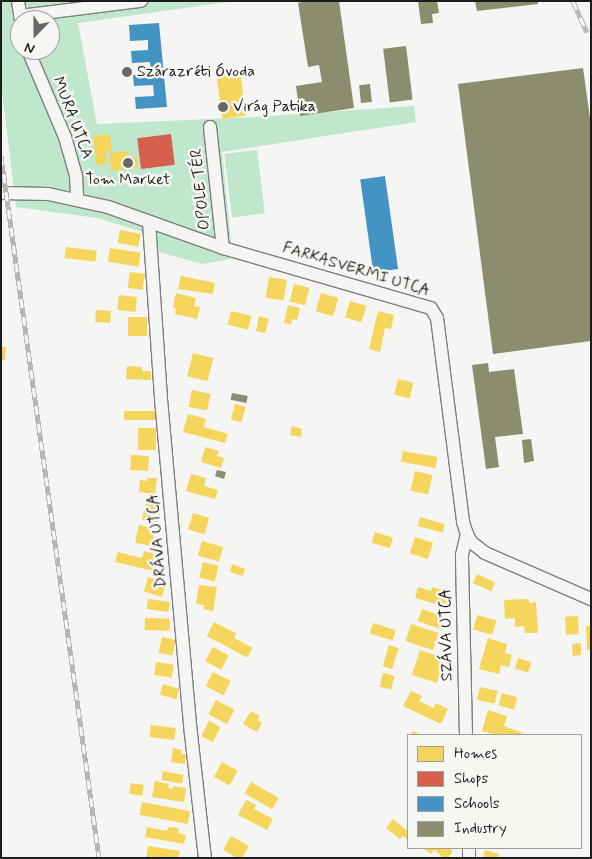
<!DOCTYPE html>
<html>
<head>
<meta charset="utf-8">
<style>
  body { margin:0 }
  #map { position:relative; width:592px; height:859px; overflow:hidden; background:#f5f5f3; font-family:Mynerve,sans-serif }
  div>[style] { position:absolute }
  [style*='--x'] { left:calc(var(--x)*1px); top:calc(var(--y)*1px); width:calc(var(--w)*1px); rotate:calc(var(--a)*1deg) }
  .green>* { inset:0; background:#bfe7cb; transform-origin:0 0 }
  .homes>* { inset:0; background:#f6d55c; transform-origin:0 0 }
  .shops>* { inset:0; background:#d6604d; transform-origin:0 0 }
  .schools>* { inset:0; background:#4393c3; transform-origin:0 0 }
  .industry>* { inset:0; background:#8c8c6e; transform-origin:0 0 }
  .roads { filter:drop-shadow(1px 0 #7e7e7d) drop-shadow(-1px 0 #7e7e7d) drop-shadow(0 1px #7e7e7d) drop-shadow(0 -1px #7e7e7d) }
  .minor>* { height:12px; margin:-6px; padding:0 6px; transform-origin:6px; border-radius:6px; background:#f5f5f3 }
  .rail>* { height:5px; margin-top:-2.5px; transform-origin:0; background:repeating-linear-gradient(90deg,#f6f6f2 0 9px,#b6b6b5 0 18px); box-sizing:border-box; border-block:1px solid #b6b6b5 }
  .dots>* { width:14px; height:14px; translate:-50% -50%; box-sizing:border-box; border:2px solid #f6f6f2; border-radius:50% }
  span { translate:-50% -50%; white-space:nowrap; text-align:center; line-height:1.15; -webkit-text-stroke:5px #f6f6f2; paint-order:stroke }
  .poi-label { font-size:16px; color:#1c1c1c }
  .left { translate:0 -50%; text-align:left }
  .street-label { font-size:16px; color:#1c1c1c }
  .frame { position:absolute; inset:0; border:2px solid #1c1c1c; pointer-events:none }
  .legend { position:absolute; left:407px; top:734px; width:175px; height:115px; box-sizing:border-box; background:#f6f6f2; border:1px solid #9f9f9c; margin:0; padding:6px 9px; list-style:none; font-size:15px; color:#1c1c1c }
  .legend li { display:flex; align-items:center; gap:10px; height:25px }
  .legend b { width:25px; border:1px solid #9f9f9c }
  .north { position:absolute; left:10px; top:10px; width:50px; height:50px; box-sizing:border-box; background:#f6f6f2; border:1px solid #9f9f9c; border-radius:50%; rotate:202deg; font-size:14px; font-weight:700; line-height:20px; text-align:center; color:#1c1c1c }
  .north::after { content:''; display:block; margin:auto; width:18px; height:22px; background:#686867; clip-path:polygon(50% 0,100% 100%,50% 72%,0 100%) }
</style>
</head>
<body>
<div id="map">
  <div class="green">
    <div style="clip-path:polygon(evenodd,1px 1px,235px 1px,78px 23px,97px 124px,254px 117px,414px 106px,416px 122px,222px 152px,231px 240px,230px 259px,202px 264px,159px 252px,143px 232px,97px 218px,16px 207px,1px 83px,1px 1px,20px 20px,50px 20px,50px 50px,20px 50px,20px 20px)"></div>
    <div style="left:257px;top:150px;width:64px;height:33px;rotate:83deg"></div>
  </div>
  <div class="homes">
    <div style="left:240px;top:71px;width:45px;height:24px;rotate:82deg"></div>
    <div style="clip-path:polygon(110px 134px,112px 151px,105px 151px,107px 164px,96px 165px,93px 136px)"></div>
    <div style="clip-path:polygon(128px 151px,128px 158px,137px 157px,138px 168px,111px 171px,109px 153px)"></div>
    <div style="left:120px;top:230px;width:21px;height:13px;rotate:11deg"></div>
    <div style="left:66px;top:247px;width:31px;height:11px;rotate:7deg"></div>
    <div style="left:110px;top:248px;width:31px;height:14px;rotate:9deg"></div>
    <div style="left:130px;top:272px;width:15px;height:16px;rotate:8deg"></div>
    <div style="clip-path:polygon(181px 276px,215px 283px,213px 294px,178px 289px)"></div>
    <div style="left:269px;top:277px;width:18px;height:21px;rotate:9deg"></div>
    <div style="left:294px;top:284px;width:16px;height:18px;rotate:14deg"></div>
    <div style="clip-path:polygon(176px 293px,196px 298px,194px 306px,200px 307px,197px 319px,175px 314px,176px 308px,173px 307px)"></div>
    <div style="left:321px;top:293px;width:18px;height:19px;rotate:16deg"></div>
    <div style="left:119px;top:295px;width:18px;height:15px;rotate:6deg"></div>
    <div style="left:350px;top:301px;width:17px;height:17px;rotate:17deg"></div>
    <div style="clip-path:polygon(288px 305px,300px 308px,297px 320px,292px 319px,291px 324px,284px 323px)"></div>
    <div style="left:96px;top:310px;width:15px;height:12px;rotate:4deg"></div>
    <div style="left:231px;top:311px;width:21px;height:14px;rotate:14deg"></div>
    <div style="clip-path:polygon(378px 311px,394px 315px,391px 329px,385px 328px,380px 352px,369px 349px)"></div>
    <div style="clip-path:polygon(259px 316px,269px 319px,265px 333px,256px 331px)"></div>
    <div style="left:128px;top:317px;width:19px;height:19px"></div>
    <div style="clip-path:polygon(1px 347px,6px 347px,5px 360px,1px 360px)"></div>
    <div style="left:193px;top:353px;width:21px;height:24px;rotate:14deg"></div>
    <div style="clip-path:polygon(127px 366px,142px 367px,142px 371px,151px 371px,151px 380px,126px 379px)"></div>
    <div style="left:398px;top:379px;width:16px;height:16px;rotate:14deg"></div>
    <div style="left:192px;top:390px;width:19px;height:17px;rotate:12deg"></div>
    <div style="left:235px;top:404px;width:11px;height:16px;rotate:15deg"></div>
    <div style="left:157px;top:411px;width:9px;height:33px;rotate:90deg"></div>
    <div style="clip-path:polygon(188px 414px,206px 419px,204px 427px,228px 434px,225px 443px,183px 432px)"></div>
    <div style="clip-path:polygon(292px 426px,302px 429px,301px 437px,290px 435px)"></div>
    <div style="left:138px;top:428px;width:18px;height:22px"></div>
    <div style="clip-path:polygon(205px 447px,219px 451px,217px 456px,224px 458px,221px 468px,201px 462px)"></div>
    <div style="left:403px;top:451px;width:35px;height:11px;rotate:10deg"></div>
    <div style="left:131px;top:455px;width:18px;height:15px;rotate:3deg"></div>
    <div style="left:415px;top:471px;width:18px;height:20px;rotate:13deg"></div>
    <div style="clip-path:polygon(191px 474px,206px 478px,204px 486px,218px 490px,215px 499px,186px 491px)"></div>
    <div style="clip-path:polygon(147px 478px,157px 478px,155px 494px,139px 492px,140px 480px,147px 481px)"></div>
    <div style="left:146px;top:503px;width:16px;height:17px;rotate:14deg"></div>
    <div style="left:193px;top:513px;width:17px;height:17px;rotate:17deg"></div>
    <div style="left:420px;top:517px;width:26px;height:9px;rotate:16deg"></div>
    <div style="left:139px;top:525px;width:17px;height:18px;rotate:13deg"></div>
    <div style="left:375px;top:532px;width:19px;height:11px;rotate:18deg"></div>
    <div style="left:415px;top:537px;width:19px;height:17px;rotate:18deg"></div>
    <div style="left:202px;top:541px;width:22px;height:15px;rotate:16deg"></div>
    <div style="clip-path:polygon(144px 551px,158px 555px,154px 571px,115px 562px,118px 552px,142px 558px)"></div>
    <div style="left:203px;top:562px;width:16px;height:16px;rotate:14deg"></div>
    <div style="clip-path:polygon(232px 564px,245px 569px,243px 576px,230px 572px)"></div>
    <div style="left:477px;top:574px;width:20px;height:10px;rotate:24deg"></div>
    <div style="left:148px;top:577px;width:19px;height:15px;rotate:16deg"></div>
    <div style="clip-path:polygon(199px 585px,217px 587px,213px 611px,203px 609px,204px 605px,196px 604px)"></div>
    <div style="clip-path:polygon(418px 587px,431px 591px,432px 587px,450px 592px,446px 607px,415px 598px)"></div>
    <div style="left:148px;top:599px;width:22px;height:10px;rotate:8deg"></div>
    <div style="clip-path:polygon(529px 599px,529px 603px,536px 602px,538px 633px,525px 633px,524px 626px,515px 627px,515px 618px,505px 619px,504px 600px)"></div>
    <div style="left:422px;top:609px;width:24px;height:13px;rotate:19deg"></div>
    <div style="left:477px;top:615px;width:20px;height:15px;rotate:15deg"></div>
    <div style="left:578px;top:616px;width:18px;height:13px;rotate:87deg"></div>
    <div style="left:145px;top:618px;width:25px;height:12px;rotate:2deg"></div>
    <div style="left:214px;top:622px;width:25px;height:16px;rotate:27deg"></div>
    <div style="left:373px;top:623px;width:24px;height:11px;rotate:17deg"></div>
    <div style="left:411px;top:624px;width:29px;height:18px;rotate:18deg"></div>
    <div style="clip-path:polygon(586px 626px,591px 626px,591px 650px,587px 650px)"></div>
    <div style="left:162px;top:637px;width:14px;height:16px;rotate:12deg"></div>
    <div style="left:234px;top:638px;width:21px;height:11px;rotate:28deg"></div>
    <div style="clip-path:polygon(488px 638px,507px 644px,505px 653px,512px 655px,509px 667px,501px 665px,499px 674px,479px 669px)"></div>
    <div style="clip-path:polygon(581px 643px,581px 655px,573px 656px,572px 644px)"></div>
    <div style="left:389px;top:645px;width:10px;height:22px;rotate:17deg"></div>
    <div style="left:213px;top:647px;width:18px;height:16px;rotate:29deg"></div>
    <div style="left:420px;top:650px;width:26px;height:26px;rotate:18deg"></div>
    <div style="left:518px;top:658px;width:14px;height:11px;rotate:17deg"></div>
    <div style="left:156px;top:662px;width:18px;height:13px;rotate:9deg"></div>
    <div style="left:213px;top:672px;width:20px;height:16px;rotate:27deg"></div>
    <div style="left:383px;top:673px;width:12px;height:14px;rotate:14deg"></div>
    <div style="left:163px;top:684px;width:17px;height:11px;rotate:17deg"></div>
    <div style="left:480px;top:687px;width:18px;height:13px;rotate:13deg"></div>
    <div style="clip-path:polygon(411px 691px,422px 696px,419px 701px,434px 708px,436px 703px,448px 709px,441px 724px,403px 706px)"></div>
    <div style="left:502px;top:693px;width:16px;height:13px;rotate:15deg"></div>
    <div style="left:216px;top:700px;width:21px;height:16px;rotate:28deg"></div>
    <div style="clip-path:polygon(488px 710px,507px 716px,504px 726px,527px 735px,497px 735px,482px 731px)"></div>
    <div style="clip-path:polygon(251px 711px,260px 716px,257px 720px,262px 723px,257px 732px,243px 724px)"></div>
    <div style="left:209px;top:721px;width:13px;height:17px;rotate:27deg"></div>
    <div style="left:151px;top:725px;width:25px;height:12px;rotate:7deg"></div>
    <div style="clip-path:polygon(413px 731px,422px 735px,410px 735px)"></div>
    <div style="clip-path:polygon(173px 748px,182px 750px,181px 754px,186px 754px,185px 764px,171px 762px)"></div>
    <div style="left:222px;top:762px;width:18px;height:17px;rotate:29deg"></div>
    <div style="left:163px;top:771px;width:21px;height:9px;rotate:11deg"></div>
    <div style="clip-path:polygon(155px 781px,169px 784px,168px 788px,173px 789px,173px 786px,186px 788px,184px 802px,152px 797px)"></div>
    <div style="left:251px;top:782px;width:32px;height:13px;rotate:30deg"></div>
    <div style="left:131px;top:783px;width:13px;height:11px;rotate:9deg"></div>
    <div style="clip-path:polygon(246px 800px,256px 805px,254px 809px,273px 819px,267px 830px,238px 815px)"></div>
    <div style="left:142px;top:802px;width:49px;height:13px;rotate:11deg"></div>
    <div style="clip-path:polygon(393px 819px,406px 830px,408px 827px,408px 840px,403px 836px,400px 839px,386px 828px)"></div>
    <div style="clip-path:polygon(147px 827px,167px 831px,168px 827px,179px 828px,178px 833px,186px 835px,184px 844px,145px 837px)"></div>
    <div style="clip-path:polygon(231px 836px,249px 846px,242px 858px,237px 858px,223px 850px)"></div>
    <div style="clip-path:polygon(148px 846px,180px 851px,178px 858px,146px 858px)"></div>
    <div style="clip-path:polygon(423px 848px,449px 848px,453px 851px,448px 858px,444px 858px,434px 850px,431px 854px)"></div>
    <div style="clip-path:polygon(485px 850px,499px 854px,498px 858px,483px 858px)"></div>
  </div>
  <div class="shops">
    <div style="left:171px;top:134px;width:31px;height:34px;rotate:83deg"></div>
  </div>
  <div class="schools">
    <div style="clip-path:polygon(159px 23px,167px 107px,136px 109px,135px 97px,154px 96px,153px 85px,134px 86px,133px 75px,151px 74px,150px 62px,132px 63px,131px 51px,148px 50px,148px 40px,130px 41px,129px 25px)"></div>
    <div style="left:385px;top:176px;width:94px;height:25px;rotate:82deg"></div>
  </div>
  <div class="industry">
    <div style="clip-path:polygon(307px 1px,339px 1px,354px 108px,300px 116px,296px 86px,322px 82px,319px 65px,308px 67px,298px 3px)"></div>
    <div style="clip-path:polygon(418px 1px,437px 1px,439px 13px,432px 14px,433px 23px,421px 24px)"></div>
    <div style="clip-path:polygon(475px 1px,538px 1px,538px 4px,477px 11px)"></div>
    <div style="left:406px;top:46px;width:54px;height:23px;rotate:83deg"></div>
    <div style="clip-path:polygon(583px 68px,591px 125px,591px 341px,493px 354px,458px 84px)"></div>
    <div style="left:370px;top:84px;width:18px;height:11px;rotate:84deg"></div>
    <div style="clip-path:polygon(488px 363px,489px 372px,514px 369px,523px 434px,495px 437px,499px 467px,486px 469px,472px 365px)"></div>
    <div style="left:232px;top:393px;width:16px;height:7px;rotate:11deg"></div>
    <div style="clip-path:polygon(531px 439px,534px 461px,524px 463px,522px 440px)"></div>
    <div style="clip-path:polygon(217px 470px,226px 472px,224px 479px,215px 476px)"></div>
  </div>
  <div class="roads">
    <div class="minor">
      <div style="--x:18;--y:1;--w:19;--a:81"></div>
      <div style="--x:20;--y:16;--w:122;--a:-7.1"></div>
      <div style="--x:28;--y:50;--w:95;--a:67"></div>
      <div style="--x:65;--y:137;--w:41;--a:74.2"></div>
      <div style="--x:76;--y:176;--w:22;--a:87"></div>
      <div style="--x:210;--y:127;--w:122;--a:83.9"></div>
      <div style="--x:1;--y:193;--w:47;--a:1.2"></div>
      <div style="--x:48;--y:194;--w:61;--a:12.2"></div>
      <div style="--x:108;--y:207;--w:122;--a:19.6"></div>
      <div style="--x:223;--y:248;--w:216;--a:16.1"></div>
      <div style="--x:431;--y:308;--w:12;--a:59"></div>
      <div style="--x:437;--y:318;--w:206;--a:82.7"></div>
      <div style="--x:463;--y:522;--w:13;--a:72"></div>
      <div style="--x:467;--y:534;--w:9;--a:63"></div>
      <div style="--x:471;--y:542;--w:18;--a:38"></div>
      <div style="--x:485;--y:553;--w:116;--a:23.5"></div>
      <div style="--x:149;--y:222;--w:177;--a:86.1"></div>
      <div style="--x:161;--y:399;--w:336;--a:84.9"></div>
      <div style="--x:191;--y:734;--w:125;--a:83.6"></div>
      <div style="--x:466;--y:735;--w:180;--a:-91.3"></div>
      <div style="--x:462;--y:555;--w:22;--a:-77"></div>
      <div style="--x:469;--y:848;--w:10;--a:90"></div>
    </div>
  </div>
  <div class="rail">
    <div style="--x:573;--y:1;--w:34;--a:66"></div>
    <div style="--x:1;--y:156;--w:709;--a:82.05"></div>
  </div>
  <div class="dots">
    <div style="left:127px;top:72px;background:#686867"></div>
    <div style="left:223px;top:107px;background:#686867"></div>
    <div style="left:128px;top:163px;background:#686867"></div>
  </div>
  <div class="poi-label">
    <span class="left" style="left:137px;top:72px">Szárazréti Óvoda</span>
    <span class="left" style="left:233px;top:107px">Virág Patika</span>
    <span style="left:128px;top:180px">Tom Market</span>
  </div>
  <div class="street-label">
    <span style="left:72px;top:118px;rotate:69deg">MURA UTCA</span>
    <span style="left:201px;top:189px;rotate:-96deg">OPOLE TÉR</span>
    <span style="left:356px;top:270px;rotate:17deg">FARKASVERMI UTCA</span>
    <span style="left:158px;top:541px;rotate:-95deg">DRÁVA UTCA</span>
    <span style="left:447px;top:635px;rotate:-91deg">SZÁVA UTCA</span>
  </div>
  <div class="frame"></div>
  <ul class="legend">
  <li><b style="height:14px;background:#f6d55c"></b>Homes</li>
  <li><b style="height:14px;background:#d6604d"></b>Shops</li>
  <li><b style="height:14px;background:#4393c3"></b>Schools</li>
  <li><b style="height:14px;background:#8c8c6e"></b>Industry</li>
  </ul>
  <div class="north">N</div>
</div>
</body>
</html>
